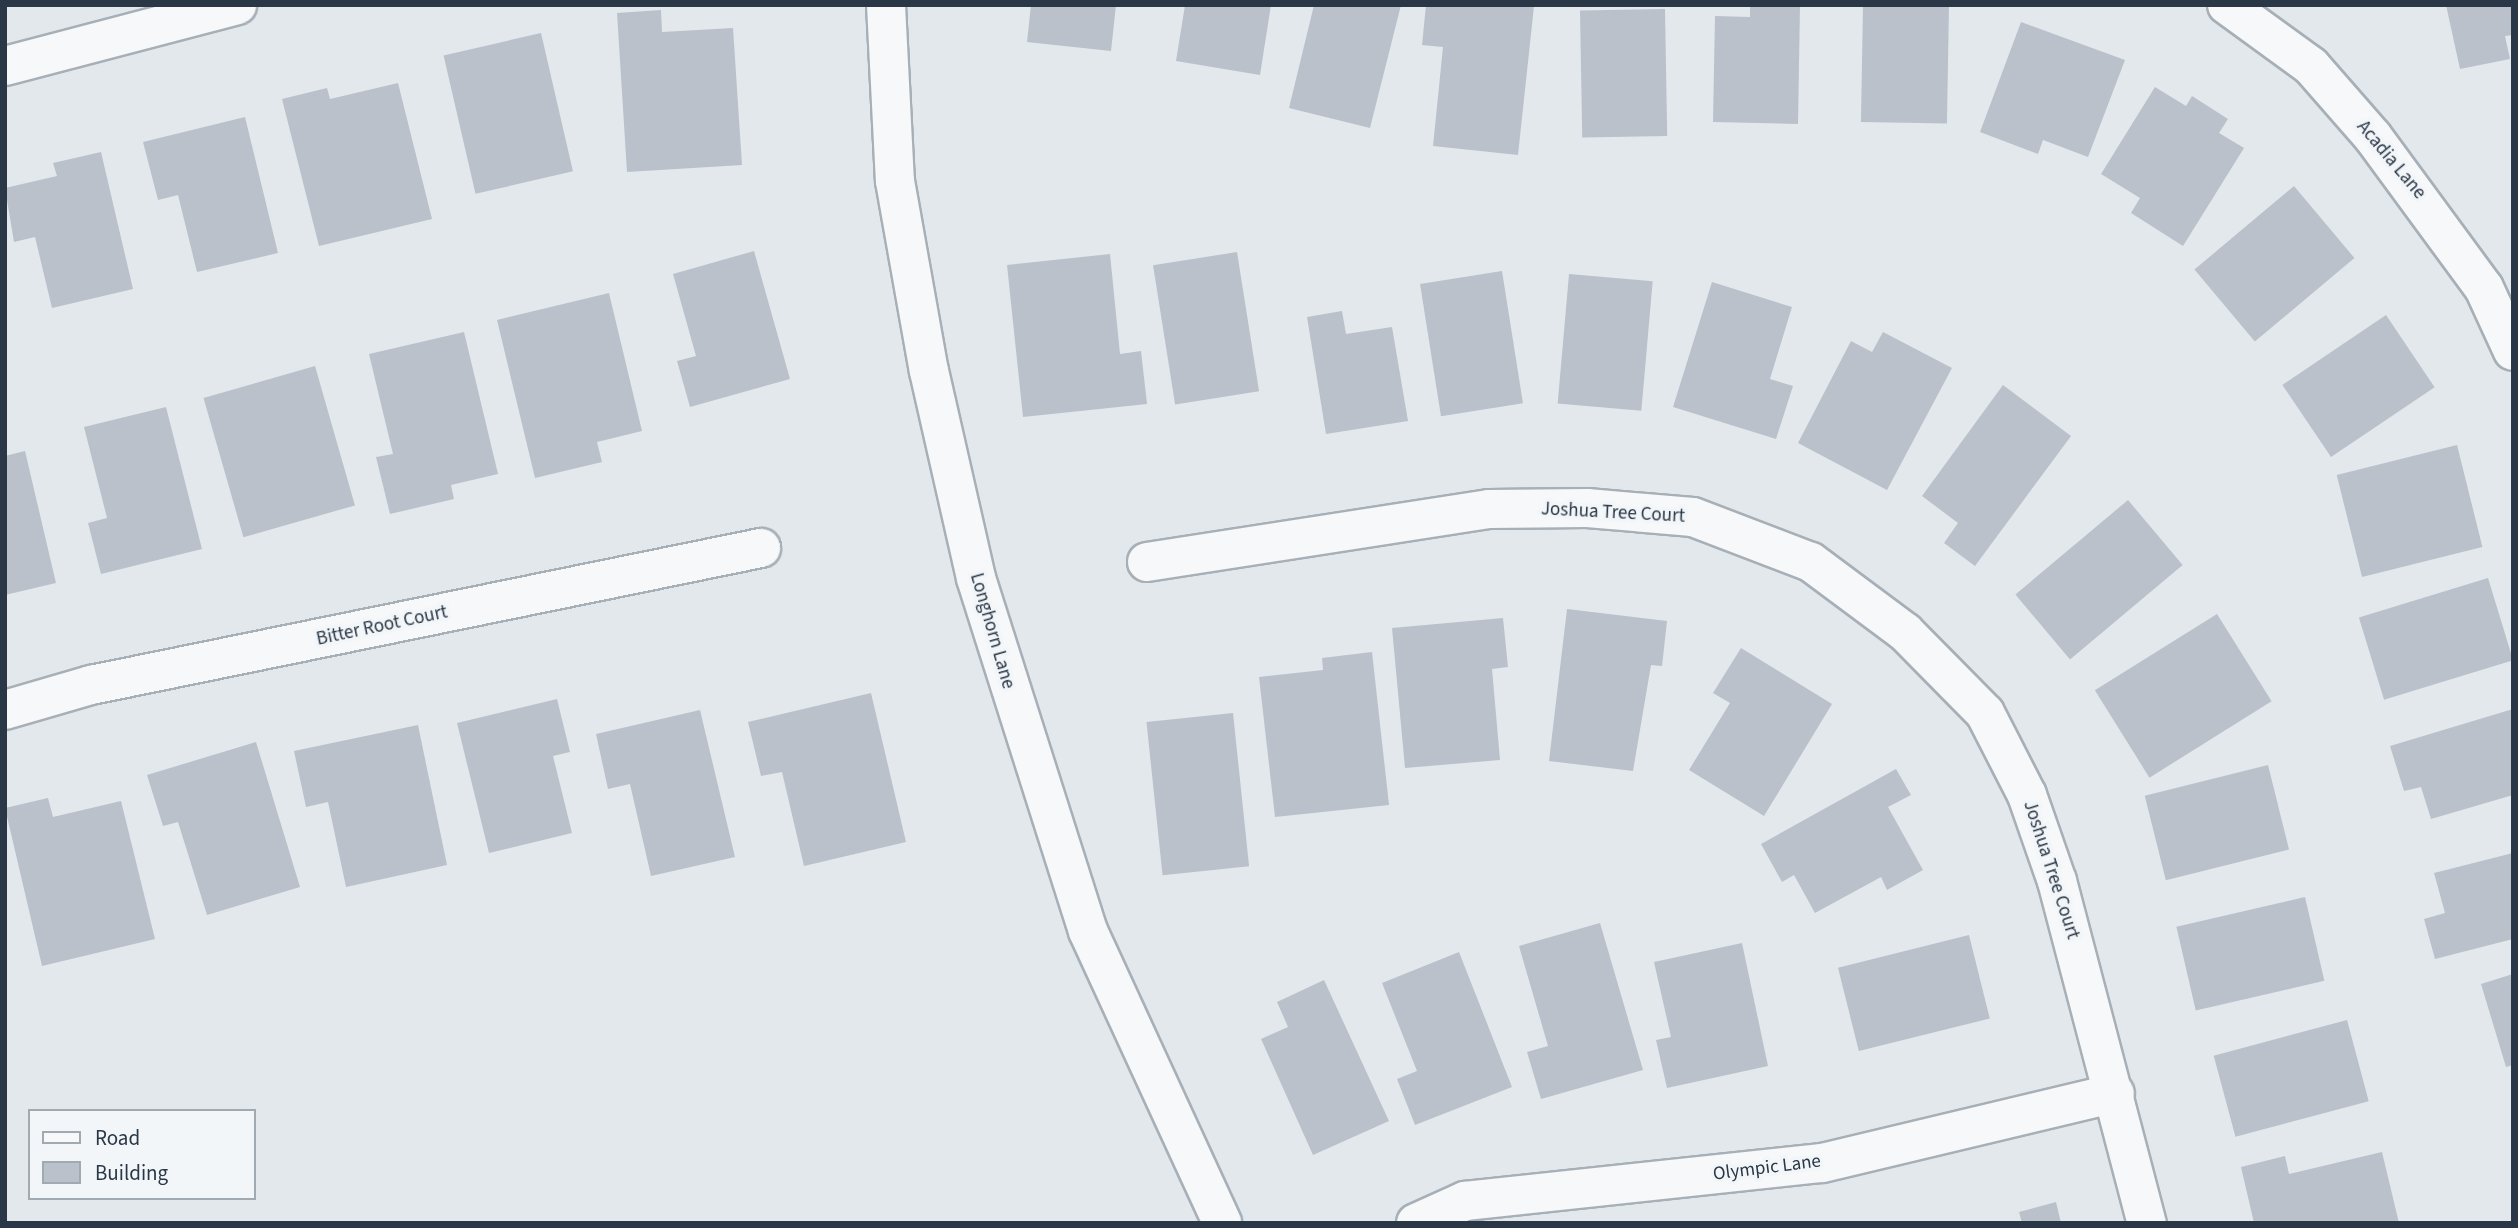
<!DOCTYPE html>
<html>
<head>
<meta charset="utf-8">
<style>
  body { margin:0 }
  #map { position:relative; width:2518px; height:1228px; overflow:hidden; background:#e3e8ec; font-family:"Source Sans 3",sans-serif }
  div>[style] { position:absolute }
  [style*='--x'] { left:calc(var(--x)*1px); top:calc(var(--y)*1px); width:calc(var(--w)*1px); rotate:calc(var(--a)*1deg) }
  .building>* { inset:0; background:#bac1ca; transform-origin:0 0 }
  .roads { filter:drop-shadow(2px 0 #a7afb7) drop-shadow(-2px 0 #a7afb7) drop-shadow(0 2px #a7afb7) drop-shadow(0 -2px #a7afb7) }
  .minor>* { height:38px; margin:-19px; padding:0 19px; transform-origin:19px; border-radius:19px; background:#f6f8fa }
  span { translate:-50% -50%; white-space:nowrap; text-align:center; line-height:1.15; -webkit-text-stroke:7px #f3f6f9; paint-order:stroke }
  .street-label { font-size:19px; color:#293746 }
  .frame { position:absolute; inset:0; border:7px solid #293746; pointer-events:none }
  .legend { position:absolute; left:28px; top:1109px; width:228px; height:91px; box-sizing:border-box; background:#f3f6f9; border:2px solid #a2aab1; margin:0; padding:9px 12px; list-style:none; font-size:21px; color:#293746 }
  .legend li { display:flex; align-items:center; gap:14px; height:35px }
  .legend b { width:35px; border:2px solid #a2aab1 }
</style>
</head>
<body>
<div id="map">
  <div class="building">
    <div style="clip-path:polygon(1031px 5px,1116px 5px,1111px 51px,1027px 42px)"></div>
    <div style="clip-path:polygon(1185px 5px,1271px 5px,1260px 75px,1176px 61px)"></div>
    <div style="clip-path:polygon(1314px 5px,1401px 5px,1370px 128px,1289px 108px)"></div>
    <div style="clip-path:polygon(1426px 5px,1534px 6px,1518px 155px,1433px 146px,1443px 47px,1422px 45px)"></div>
    <div style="clip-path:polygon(1750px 5px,1800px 5px,1798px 124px,1713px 122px,1715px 16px,1750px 17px)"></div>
    <div style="left:1863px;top:5px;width:86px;height:117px;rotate:1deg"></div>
    <div style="clip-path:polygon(2446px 5px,2513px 5px,2513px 35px,2505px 36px,2510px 59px,2460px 69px)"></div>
    <div style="left:1665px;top:9px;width:127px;height:85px;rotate:89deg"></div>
    <div style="clip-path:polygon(661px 10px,662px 32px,733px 28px,742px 165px,627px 172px,617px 13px)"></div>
    <div style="clip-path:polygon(2021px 22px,2125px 60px,2088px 157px,2043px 140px,2038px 154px,1980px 132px)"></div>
    <div style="left:541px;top:33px;width:142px;height:100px;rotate:77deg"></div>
    <div style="clip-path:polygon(398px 83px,432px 219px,319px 246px,282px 99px,327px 88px,330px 99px)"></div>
    <div style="clip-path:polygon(2155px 87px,2186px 106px,2192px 96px,2228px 119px,2219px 133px,2244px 148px,2183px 246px,2131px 213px,2140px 198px,2101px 174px)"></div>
    <div style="clip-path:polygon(245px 117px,278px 253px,197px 272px,178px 195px,158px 200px,143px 142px)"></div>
    <div style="clip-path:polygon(101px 152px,133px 289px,52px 308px,35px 237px,14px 242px,5px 188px,57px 176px,53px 163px)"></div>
    <div style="left:2294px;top:186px;width:94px;height:130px;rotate:50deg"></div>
    <div style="clip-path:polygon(754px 251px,790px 379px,690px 407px,677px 361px,696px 356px,673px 274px)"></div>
    <div style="left:1237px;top:252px;width:141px;height:85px;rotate:81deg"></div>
    <div style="clip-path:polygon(1110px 254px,1120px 354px,1141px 351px,1147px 404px,1023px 417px,1007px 265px)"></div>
    <div style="left:1502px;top:271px;width:134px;height:83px;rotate:81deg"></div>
    <div style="left:1569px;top:274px;width:84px;height:130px;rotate:5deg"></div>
    <div style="clip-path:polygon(1712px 282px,1792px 307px,1770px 379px,1793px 386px,1776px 439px,1673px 407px)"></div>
    <div style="clip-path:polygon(609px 293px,642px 431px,597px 442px,602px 462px,535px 478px,497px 320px)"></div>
    <div style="clip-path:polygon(1342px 311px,1346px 334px,1392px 327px,1408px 421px,1326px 434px,1307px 317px)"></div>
    <div style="left:2386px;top:315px;width:87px;height:125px;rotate:56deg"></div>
    <div style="clip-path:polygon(464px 332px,498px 474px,451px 485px,454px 499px,390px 514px,376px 457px,393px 454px,369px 354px)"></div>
    <div style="clip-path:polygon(1883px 332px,1952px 368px,1887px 490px,1798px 443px,1851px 341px,1872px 352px)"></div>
    <div style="left:315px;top:366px;width:145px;height:116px;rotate:74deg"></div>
    <div style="clip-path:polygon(2003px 385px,2071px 436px,1975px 566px,1944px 543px,1958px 523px,1922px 496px)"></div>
    <div style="clip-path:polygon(166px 407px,202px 549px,101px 574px,88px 523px,107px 518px,84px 427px)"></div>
    <div style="left:2457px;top:445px;width:105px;height:124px;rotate:76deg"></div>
    <div style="clip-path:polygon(25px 451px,56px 583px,5px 595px,5px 456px)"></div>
    <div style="left:2128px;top:500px;width:85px;height:147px;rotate:50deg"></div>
    <div style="left:2488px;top:578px;width:86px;height:135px;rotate:73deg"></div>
    <div style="clip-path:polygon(1567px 609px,1667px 621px,1662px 666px,1651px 665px,1633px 771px,1549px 761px)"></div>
    <div style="left:2217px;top:614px;width:103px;height:144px;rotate:58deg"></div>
    <div style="clip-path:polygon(1503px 618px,1508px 667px,1492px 669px,1500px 760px,1405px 768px,1392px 628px)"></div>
    <div style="clip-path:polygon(1741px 648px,1832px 704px,1764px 816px,1689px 770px,1730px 703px,1713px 693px)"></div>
    <div style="clip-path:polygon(1372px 652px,1389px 805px,1275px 817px,1259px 677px,1323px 670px,1322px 658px)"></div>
    <div style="clip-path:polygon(871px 693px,906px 842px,804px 866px,782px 772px,761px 776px,748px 722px)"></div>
    <div style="clip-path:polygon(557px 699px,570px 752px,553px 756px,572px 833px,489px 853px,457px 723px)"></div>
    <div style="clip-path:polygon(2513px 709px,2513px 795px,2431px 819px,2421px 787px,2404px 791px,2390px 746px)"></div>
    <div style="clip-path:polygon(700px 710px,735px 857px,651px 876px,630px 784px,608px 789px,596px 734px)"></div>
    <div style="left:1233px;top:713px;width:154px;height:87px;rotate:84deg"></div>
    <div style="clip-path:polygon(418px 725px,447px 865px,346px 887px,328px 802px,306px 807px,294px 751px)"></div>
    <div style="clip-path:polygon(256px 742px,300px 887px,207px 915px,178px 822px,163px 826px,147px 775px)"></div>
    <div style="left:2268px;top:765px;width:87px;height:127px;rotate:76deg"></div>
    <div style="clip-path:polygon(1896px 769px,1911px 795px,1888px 807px,1923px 870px,1887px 890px,1881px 877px,1815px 913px,1794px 875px,1782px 882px,1761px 844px)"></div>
    <div style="clip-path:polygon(48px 798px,53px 817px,121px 801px,155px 939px,42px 966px,5px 808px)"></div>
    <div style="clip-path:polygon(2513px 853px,2513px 939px,2435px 959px,2424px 919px,2445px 913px,2434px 873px)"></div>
    <div style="left:2305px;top:897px;width:86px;height:132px;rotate:77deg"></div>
    <div style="clip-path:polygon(1600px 923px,1643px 1070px,1541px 1099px,1527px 1052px,1548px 1046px,1519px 946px)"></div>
    <div style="left:1969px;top:935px;width:86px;height:135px;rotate:76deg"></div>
    <div style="clip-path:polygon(1742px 943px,1768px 1066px,1667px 1088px,1656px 1040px,1671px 1037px,1654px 962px)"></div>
    <div style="clip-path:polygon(1459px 952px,1512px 1087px,1415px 1125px,1397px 1079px,1417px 1071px,1382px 983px)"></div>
    <div style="clip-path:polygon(2513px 974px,2513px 1065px,2506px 1067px,2481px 984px)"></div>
    <div style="clip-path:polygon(1324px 980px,1389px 1121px,1313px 1155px,1261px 1039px,1288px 1027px,1277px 1002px)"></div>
    <div style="left:2347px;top:1020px;width:84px;height:138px;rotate:75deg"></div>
    <div style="clip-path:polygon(2382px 1152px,2399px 1223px,2254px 1223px,2241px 1167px,2285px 1156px,2289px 1174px)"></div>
    <div style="clip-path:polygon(2056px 1202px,2061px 1223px,2022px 1223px,2019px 1212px)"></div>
  </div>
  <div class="roads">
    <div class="minor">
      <div style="--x:886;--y:5;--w:176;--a:87.1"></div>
      <div style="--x:895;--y:181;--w:193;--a:79.9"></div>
      <div style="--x:929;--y:371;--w:212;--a:77.2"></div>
      <div style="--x:976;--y:578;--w:370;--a:72.4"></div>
      <div style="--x:1088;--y:931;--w:321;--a:65.3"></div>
      <div style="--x:2227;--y:5;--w:104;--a:36"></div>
      <div style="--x:2311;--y:66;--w:94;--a:48.9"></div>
      <div style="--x:2373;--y:137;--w:187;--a:53.7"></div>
      <div style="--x:2484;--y:288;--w:69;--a:65.3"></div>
      <div style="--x:5;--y:66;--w:240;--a:-14.7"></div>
      <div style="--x:1147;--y:562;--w:346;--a:-8.8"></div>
      <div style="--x:1489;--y:509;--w:98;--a:-0.6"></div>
      <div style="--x:1587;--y:508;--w:106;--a:4.9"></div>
      <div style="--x:1693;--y:517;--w:126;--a:20.9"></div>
      <div style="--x:1811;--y:562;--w:117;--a:36.7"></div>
      <div style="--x:1905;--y:632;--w:114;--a:45.4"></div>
      <div style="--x:1985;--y:713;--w:92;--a:62.9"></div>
      <div style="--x:2027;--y:795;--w:91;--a:70.8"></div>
      <div style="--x:2057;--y:881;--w:354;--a:75.3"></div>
      <div style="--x:5;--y:710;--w:90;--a:-16.2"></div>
      <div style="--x:91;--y:685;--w:684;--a:-11.56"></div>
      <div style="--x:1416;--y:1223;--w:54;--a:-24.2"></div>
      <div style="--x:1465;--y:1201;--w:359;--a:-6.1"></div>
      <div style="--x:1822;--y:1163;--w:301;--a:-13.4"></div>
    </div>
  </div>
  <div class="street-label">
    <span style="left:2391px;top:160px;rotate:50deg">Acadia Lane</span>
    <span style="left:1613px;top:513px;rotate:3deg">Joshua Tree Court</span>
    <span style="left:382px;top:626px;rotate:-12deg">Bitter Root Court</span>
    <span style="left:992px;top:631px;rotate:74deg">Longhorn Lane</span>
    <span style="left:2051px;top:870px;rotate:72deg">Joshua Tree Court</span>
    <span style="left:1767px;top:1168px;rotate:-7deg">Olympic Lane</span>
  </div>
  <div class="frame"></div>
  <ul class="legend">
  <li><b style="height:9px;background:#f6f8fa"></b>Road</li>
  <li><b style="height:19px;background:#bac1ca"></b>Building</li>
  </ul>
</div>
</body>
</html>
